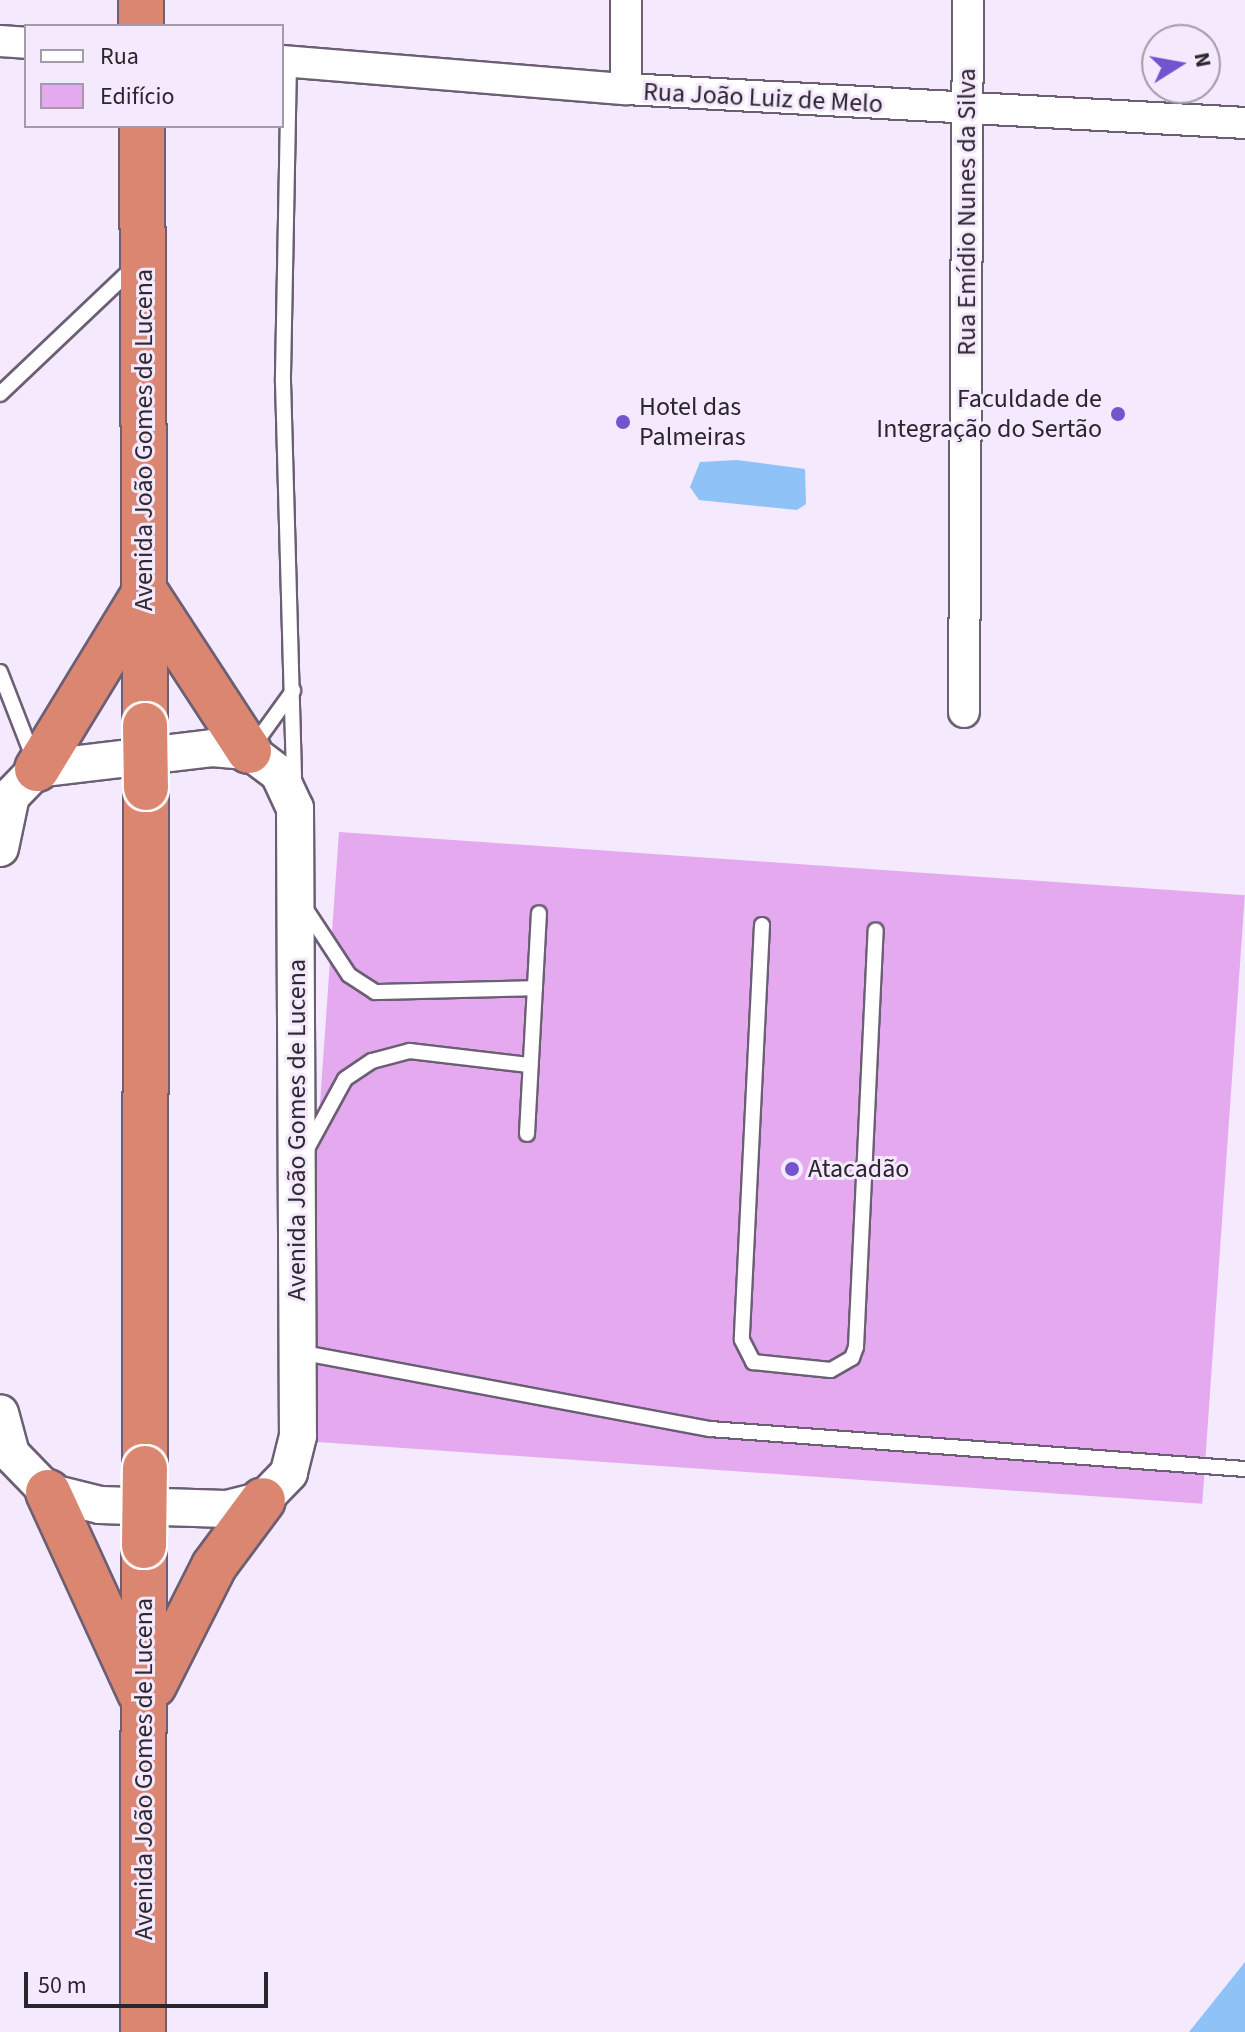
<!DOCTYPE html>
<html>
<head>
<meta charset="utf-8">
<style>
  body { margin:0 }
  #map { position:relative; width:1245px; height:2032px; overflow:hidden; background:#f4e9fd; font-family:"Source Sans 3",sans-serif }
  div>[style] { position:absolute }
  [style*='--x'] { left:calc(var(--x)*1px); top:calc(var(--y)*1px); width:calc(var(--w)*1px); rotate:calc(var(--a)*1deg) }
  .water>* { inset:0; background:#8fc3f7 }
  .building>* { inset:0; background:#e5a9ef; transform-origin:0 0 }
  .roads { filter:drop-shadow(2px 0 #6c5f74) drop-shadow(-2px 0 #6c5f74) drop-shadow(0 2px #6c5f74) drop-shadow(0 -2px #6c5f74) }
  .service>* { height:14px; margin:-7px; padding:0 7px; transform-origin:7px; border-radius:7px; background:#fff }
  .minor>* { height:30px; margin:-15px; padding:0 15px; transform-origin:15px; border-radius:15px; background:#fff }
  .tertiary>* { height:36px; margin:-18px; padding:0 18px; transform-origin:18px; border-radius:18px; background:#fff }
  .trunk>* { height:44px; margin:-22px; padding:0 22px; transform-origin:22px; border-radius:22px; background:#da8670 }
  .bridges { filter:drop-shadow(2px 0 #fff) drop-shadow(-2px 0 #fff) drop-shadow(0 2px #fff) drop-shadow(0 -2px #fff) }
  .trunk-bridge>* { height:44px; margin:-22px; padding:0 22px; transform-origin:22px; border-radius:22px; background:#da8670 }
  .dots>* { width:22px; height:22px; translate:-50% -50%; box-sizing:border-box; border:4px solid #f4e9fd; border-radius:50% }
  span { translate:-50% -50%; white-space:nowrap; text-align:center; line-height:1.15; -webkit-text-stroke:6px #f4e9fd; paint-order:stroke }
  .street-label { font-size:26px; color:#2b252e }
  .poi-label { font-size:26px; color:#2b252e }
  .right { translate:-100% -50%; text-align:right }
  .left { translate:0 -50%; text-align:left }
  .legend { position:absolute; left:24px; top:24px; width:260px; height:104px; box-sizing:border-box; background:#f4e9fd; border:2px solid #a49baa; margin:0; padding:10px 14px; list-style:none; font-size:24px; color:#2b252e }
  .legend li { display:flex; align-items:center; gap:16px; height:40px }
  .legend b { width:40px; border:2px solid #a49baa }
  .north { position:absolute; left:1141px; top:24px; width:80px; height:80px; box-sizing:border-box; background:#f4e9fd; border:2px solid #a49baa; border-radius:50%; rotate:79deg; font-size:22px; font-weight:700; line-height:32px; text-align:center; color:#2b252e }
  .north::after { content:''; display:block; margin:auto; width:28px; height:36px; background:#7454ce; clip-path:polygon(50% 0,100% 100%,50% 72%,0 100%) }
  .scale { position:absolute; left:24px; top:1972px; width:244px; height:36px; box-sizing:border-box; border:4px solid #2b252e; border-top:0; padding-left:10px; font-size:24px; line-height:28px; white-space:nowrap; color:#2b252e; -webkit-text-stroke:6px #f4e9fd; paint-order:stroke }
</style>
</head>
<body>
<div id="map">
  <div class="water">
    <div style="clip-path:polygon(737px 460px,805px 469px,806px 504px,797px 510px,699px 500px,690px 487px,700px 462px)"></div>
    <div style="clip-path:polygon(1245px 1962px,1245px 2032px,1189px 2032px)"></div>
  </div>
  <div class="building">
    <div style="left:339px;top:832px;width:908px;height:610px;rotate:4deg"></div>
  </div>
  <div class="roads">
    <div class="service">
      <div style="--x:289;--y:62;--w:320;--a:91.1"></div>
      <div style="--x:283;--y:382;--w:401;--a:88.4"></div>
      <div style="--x:0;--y:394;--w:185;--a:-43.5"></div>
      <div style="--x:0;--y:672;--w:91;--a:68.8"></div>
      <div style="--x:254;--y:745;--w:67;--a:-54.2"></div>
      <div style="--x:305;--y:908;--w:80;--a:56.7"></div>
      <div style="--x:349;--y:975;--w:31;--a:33"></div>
      <div style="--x:375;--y:992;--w:160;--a:-1.4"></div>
      <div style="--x:762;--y:925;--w:415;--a:92.8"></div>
      <div style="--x:742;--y:1340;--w:25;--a:63"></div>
      <div style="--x:753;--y:1362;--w:78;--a:5.9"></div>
      <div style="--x:831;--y:1370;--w:24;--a:-30"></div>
      <div style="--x:852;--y:1358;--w:12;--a:-70"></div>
      <div style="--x:856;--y:1347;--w:417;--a:-87.3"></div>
      <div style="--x:527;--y:1134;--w:221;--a:-86.9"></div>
      <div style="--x:308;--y:1147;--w:77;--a:-61.4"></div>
      <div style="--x:345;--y:1079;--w:32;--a:-34"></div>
      <div style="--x:372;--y:1061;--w:39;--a:-15"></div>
      <div style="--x:410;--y:1051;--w:121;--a:6.7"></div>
      <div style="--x:298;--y:1352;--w:419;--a:10.6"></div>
      <div style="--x:710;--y:1429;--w:536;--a:4.28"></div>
    </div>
    <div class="minor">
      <div style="--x:0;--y:41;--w:26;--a:4"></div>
      <div style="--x:282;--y:61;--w:345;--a:4.7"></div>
      <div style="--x:626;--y:89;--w:620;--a:3.14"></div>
      <div style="--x:626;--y:89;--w:89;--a:-90"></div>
      <div style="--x:964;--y:712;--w:712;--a:-89.68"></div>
    </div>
    <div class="tertiary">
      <div style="--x:0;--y:848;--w:53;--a:-78.1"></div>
      <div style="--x:11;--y:796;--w:37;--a:-46"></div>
      <div style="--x:37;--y:769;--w:176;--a:-6.8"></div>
      <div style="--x:212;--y:748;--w:37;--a:5"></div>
      <div style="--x:249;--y:751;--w:38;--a:37"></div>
      <div style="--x:279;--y:774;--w:38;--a:65"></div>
      <div style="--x:295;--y:808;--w:628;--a:89.73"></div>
      <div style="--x:298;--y:1436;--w:38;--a:104"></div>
      <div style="--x:289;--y:1473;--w:37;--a:134"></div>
      <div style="--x:263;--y:1500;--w:38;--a:166"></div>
      <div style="--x:226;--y:1509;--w:126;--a:-178.2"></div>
      <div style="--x:100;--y:1505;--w:54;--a:-166"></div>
      <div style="--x:48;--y:1492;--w:53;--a:-134.2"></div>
      <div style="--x:11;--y:1454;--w:42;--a:-105"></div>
    </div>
    <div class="trunk">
      <div style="--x:141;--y:26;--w:26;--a:-90"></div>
      <div style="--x:142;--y:126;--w:599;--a:89.71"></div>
      <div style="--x:148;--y:596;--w:185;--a:56.9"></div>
      <div style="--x:37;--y:769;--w:202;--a:-58.6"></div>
      <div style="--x:145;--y:1468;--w:680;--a:-89.92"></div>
      <div style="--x:48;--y:1492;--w:221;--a:65.4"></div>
      <div style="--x:154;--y:1685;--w:133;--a:-63.2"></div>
      <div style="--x:214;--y:1566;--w:82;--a:-53.4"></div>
      <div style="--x:143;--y:2032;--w:486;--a:-89.9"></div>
    </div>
  </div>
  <div class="bridges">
    <div class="trunk-bridge">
      <div style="--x:145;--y:725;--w:63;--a:89.1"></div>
      <div style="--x:144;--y:1546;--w:78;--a:-89.3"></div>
    </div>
  </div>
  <div class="dots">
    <div style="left:1118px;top:414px;background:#7454ce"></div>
    <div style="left:623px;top:422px;background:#7454ce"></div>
    <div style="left:792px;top:1169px;background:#7454ce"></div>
  </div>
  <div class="street-label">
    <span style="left:763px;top:98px;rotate:3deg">Rua João Luiz de Melo</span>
    <span style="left:967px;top:212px;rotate:-90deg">Rua Emídio Nunes da Silva</span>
    <span style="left:144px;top:440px;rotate:-90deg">Avenida João Gomes de Lucena</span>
    <span style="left:297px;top:1130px;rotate:-90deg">Avenida João Gomes de Lucena</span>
    <span style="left:144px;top:1769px;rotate:-90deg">Avenida João Gomes de Lucena</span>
  </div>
  <div class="poi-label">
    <span class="right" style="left:1102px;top:414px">Faculdade de<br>Integração do Sertão</span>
    <span class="left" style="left:639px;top:422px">Hotel das<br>Palmeiras</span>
    <span class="left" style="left:808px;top:1169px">Atacadão</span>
  </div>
  <ul class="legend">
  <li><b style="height:10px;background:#fff"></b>Rua</li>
  <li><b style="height:22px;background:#e5a9ef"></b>Edifício</li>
  </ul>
  <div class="north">N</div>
  <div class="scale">50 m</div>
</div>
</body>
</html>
